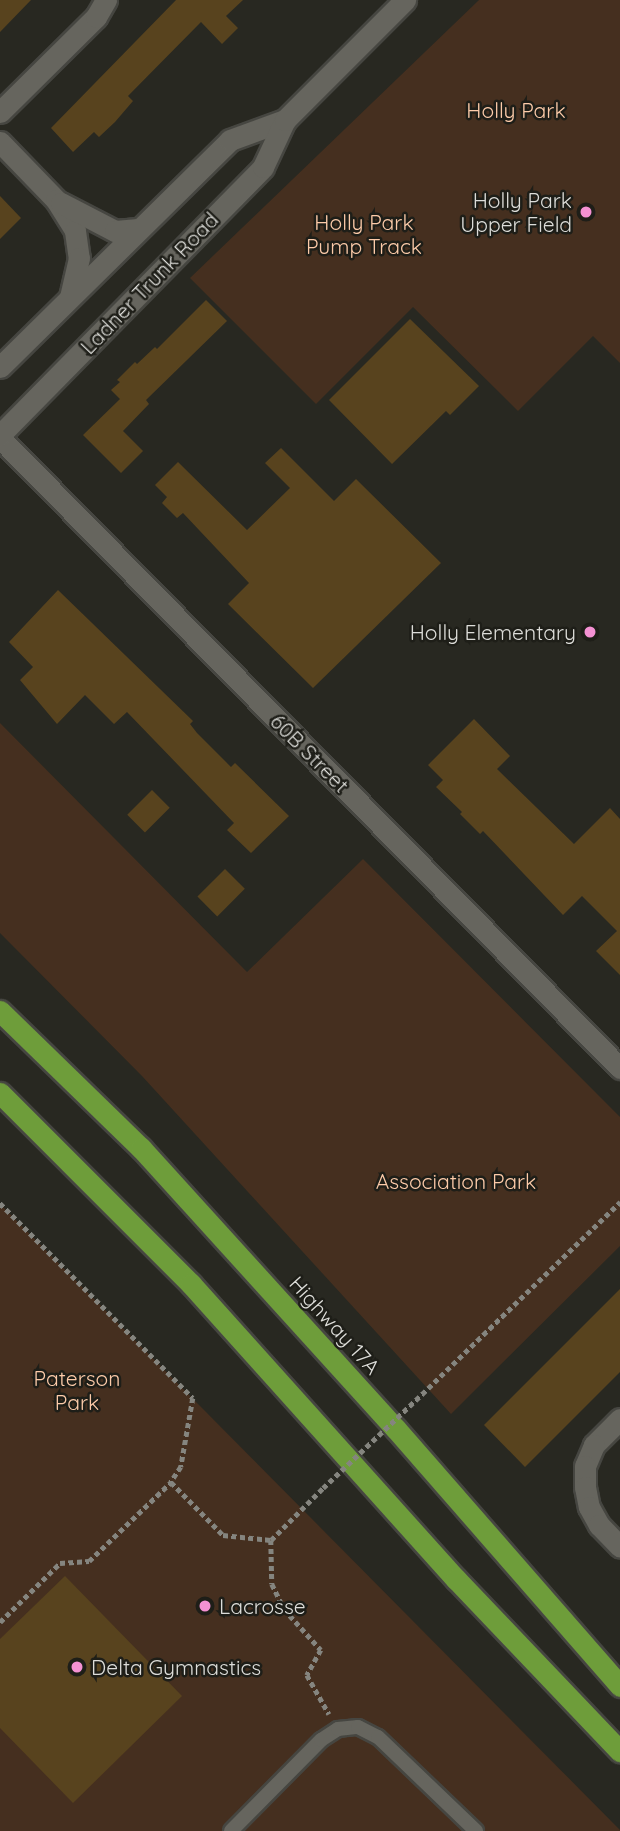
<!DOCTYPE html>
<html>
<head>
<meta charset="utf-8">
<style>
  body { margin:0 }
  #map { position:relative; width:620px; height:1831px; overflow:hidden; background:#282821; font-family:Quicksand,sans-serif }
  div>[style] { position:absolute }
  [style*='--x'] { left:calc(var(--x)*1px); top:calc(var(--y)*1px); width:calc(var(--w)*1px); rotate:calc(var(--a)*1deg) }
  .green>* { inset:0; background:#452f1f }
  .building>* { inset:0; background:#58431e; transform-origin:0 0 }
  .path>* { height:4.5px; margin-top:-2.25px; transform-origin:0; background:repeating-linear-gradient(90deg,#85857f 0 5px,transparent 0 8.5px) }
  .roads { filter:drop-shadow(2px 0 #464641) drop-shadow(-2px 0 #464641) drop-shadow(0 2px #464641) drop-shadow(0 -2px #464641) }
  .lane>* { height:14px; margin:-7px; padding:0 7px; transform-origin:7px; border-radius:7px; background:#66655e }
  .street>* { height:21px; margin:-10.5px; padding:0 10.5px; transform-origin:10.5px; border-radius:10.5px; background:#66655e }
  .secondary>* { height:21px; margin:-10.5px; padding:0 10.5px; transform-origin:10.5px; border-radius:10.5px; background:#66655e }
  .highway>* { height:21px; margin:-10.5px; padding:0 10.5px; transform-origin:10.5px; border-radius:10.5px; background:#6e9d3a }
  .path-bridge>* { height:4.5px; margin-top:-2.25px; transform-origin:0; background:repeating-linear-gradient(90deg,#85857f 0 5px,transparent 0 8.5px) }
  .dots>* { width:19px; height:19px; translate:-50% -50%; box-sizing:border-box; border:4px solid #1e1e18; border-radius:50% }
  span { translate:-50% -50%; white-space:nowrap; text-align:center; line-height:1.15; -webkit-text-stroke:5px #1e1e18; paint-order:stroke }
  .park-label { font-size:21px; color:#fdcba9 }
  .poi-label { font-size:21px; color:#ddddd9 }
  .right { translate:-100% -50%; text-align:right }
  .left { translate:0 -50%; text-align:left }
  .street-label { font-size:21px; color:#ddddd9 }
</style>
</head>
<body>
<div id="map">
  <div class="green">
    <div style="clip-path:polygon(479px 0,620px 0,620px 363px,593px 336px,518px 411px,413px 307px,316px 404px,190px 278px)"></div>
    <div style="clip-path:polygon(0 723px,247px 972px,363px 859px,620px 1117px,620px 1246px,451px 1414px,142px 1076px,0 933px)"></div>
    <div style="clip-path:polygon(0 1204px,620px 1830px,620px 1831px,0 1831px)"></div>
  </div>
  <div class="building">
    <div style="clip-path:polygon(0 0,31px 0,0 32px)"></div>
    <div style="clip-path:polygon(176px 0,243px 0,226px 16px,238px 28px,222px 44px,201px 22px,128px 96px,133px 101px,115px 122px,99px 137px,94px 132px,73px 152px,51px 128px)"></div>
    <div style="clip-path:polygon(0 196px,21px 218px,0 239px)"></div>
    <div style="clip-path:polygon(206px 300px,227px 321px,146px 400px,149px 404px,123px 431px,143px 451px,121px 473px,83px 435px,120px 399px,111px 390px,120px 382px,117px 380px,135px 362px,137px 364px,155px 347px,157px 349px)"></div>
    <div style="clip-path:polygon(410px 319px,479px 386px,450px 415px,446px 411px,392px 464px,329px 400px)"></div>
    <div style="clip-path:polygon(281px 448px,334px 501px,356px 479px,441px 563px,313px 688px,228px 604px,249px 583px,183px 513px,177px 518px,162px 503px,167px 497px,155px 485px,178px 462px,247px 530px,290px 488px,265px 463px)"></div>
    <div style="clip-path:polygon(58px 590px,193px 721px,190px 724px,197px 733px,231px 767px,235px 763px,289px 816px,251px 853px,227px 830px,234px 823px,127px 712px,114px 724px,85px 695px,57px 724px,20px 680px,33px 667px,9px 642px)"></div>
    <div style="clip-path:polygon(474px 719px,510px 756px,497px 769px,574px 844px,610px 808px,620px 819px,620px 975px,596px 951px,617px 931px,582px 896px,563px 915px,483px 831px,480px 834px,460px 814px,462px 812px,436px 787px,443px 780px,428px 765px)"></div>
    <div style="left:152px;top:790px;width:25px;height:35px;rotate:45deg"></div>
    <div style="left:225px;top:869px;width:28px;height:39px;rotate:45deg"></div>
    <div style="clip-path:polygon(620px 1289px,620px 1372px,525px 1467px,484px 1425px)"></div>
    <div style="clip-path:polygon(65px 1576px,182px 1696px,73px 1803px,0 1728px,0 1639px)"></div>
  </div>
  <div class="path">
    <div style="--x:0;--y:1203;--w:274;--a:45.3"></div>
    <div style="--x:193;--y:1398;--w:70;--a:99.9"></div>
    <div style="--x:181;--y:1467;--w:18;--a:124"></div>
    <div style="--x:171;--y:1482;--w:74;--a:45.5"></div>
    <div style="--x:223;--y:1535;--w:48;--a:5.9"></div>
    <div style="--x:271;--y:1540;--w:44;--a:88.7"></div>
    <div style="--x:272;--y:1584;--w:28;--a:64"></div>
    <div style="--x:284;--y:1609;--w:55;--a:47.9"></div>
    <div style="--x:321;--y:1650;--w:29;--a:119"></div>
    <div style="--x:307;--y:1675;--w:45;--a:60.6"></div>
    <div style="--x:422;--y:1394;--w:276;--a:-44.1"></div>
    <div style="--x:271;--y:1540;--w:74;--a:-45"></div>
    <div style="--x:0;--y:1622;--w:84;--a:-44.5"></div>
    <div style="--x:60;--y:1563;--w:29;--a:-4"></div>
    <div style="--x:89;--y:1561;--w:114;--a:-43.9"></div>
  </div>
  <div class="roads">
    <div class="lane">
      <div style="--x:231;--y:1831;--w:128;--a:-45.3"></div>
      <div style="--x:321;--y:1740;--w:20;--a:-33"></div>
      <div style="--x:338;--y:1729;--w:20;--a:-6"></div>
      <div style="--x:358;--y:1727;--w:22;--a:27"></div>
      <div style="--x:378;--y:1737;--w:136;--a:43.8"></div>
    </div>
    <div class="street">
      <div style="--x:0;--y:112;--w:135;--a:-44.7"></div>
      <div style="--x:96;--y:17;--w:20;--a:-60"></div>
      <div style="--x:0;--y:142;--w:81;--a:46"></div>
      <div style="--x:56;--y:200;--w:36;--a:58"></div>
      <div style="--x:75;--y:231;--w:27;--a:82"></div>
      <div style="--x:79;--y:258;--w:39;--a:103"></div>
      <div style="--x:61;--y:203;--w:61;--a:27.4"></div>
      <div style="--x:115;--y:231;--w:23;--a:-5"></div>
      <div style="--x:0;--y:438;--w:884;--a:45.46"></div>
      <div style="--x:620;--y:1419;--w:37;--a:135"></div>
      <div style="--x:594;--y:1445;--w:23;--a:113"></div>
      <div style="--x:585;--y:1466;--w:21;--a:90"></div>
      <div style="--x:585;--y:1487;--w:20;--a:79"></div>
      <div style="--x:589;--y:1507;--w:21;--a:61"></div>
      <div style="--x:599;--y:1525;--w:30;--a:46"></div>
    </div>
    <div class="secondary">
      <div style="--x:0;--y:367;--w:323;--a:-44.6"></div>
      <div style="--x:230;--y:140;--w:59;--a:-20"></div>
      <div style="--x:0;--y:435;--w:375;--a:-45.5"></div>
      <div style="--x:263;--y:167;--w:52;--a:-64.9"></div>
      <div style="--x:285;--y:120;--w:170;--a:-45"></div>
    </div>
    <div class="highway">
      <div style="--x:0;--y:1011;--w:197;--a:44.2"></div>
      <div style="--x:141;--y:1148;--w:379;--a:47.8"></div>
      <div style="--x:396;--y:1429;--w:341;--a:48.9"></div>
      <div style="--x:0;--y:1093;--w:270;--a:45"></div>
      <div style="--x:191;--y:1284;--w:397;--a:48.1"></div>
      <div style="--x:456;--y:1579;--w:238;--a:46.4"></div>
    </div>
  </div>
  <div class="path-bridge">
    <div style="--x:323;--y:1488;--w:137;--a:-43.5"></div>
  </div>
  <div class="dots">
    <div style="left:586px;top:212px;background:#f491d3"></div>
    <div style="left:590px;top:632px;background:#f491d3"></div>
    <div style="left:205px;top:1606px;background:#f491d3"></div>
    <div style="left:77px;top:1667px;background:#f491d3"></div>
  </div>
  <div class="park-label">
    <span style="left:516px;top:110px">Holly Park</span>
    <span style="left:364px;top:234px">Holly Park<br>Pump Track</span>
    <span style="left:456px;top:1181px">Association Park</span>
    <span style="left:77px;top:1390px">Paterson<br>Park</span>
  </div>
  <div class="poi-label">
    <span class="right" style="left:572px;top:212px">Holly Park<br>Upper Field</span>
    <span class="right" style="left:576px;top:632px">Holly Elementary</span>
    <span class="left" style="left:219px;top:1606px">Lacrosse</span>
    <span class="left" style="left:91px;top:1667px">Delta Gymnastics</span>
  </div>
  <div class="street-label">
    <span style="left:149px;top:283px;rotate:-46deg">Ladner Trunk Road</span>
    <span style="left:310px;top:753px;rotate:45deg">60B Street</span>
    <span style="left:335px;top:1325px;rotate:48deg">Highway 17A</span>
  </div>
</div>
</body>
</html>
